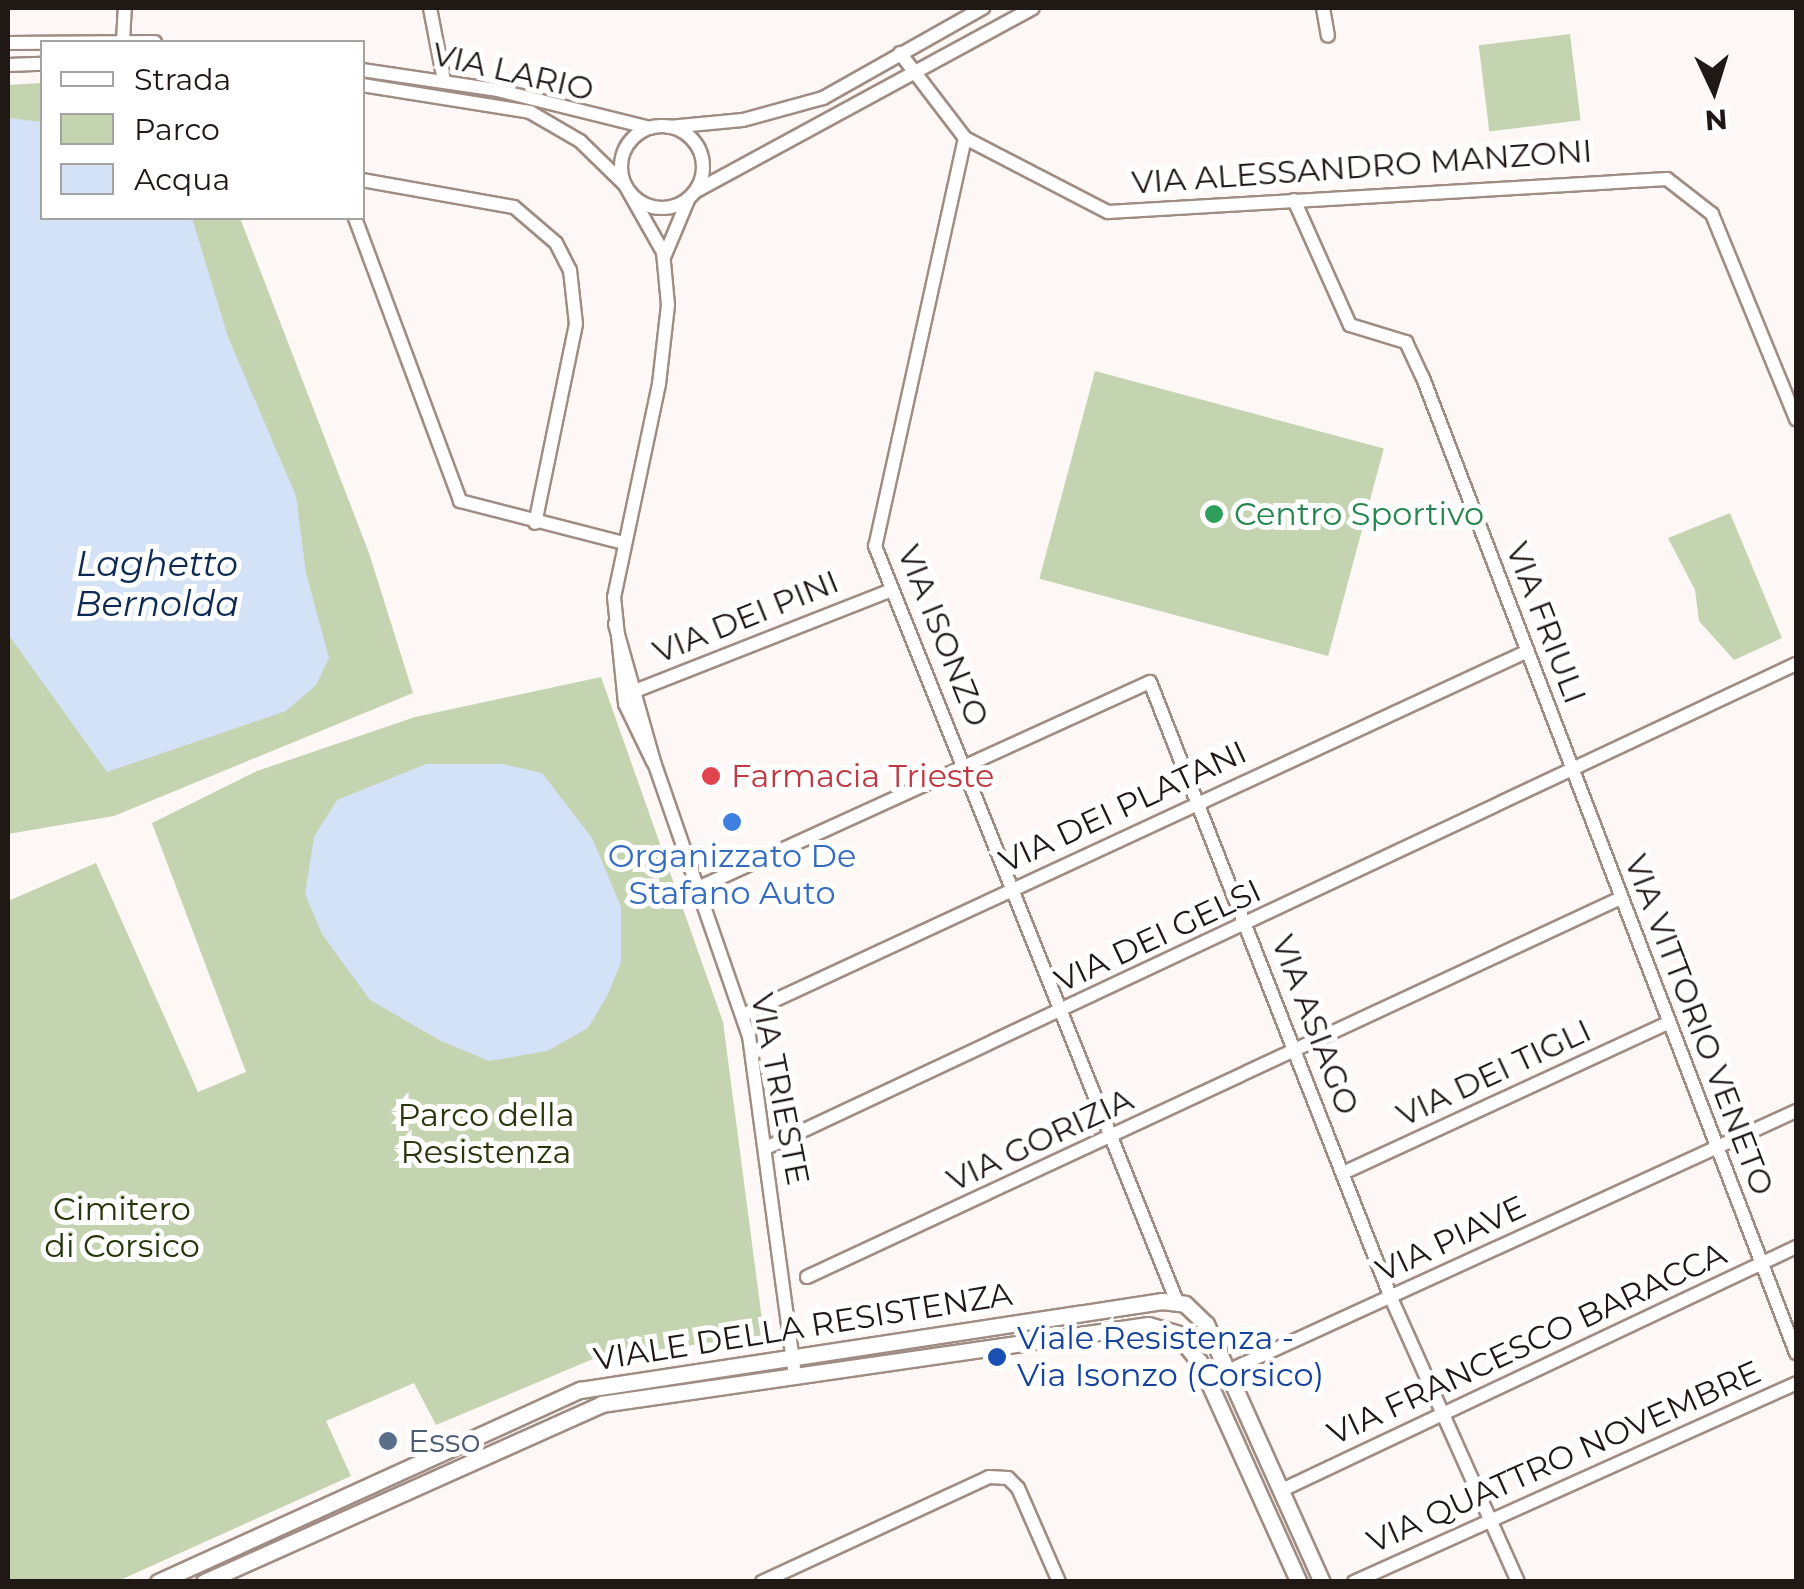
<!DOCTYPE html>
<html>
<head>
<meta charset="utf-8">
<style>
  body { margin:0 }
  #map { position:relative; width:1804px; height:1589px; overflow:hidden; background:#fdf8f6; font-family:Montserrat,sans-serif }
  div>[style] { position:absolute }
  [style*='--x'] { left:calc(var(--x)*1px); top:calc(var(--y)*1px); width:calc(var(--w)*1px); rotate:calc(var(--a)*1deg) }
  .green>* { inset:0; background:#c4d4b0; transform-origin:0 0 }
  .water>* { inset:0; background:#d4e2f8 }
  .roads { filter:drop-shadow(2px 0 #9f8c83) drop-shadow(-2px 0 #9f8c83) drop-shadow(0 2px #9f8c83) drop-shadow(0 -2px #9f8c83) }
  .minor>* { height:12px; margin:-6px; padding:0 6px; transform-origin:6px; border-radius:6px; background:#fff }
  .minor>.ring { margin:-6px; padding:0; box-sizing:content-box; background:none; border:12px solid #fff; border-radius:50% }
  .tertiary>* { height:15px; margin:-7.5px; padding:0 7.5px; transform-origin:7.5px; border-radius:7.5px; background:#fff }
  .dots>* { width:28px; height:28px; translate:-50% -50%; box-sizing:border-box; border:5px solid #fff; border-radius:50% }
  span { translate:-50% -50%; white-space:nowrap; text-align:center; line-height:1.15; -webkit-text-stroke:10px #fff; paint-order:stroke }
  .street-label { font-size:32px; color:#1f1815 }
  .leisure-label { font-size:32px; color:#27864d }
  .left { translate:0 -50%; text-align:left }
  .health-label { font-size:32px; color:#be3a42 }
  .shop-label { font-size:32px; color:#366cbe }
  .park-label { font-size:32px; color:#27370c }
  .transit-label { font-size:32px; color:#164399 }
  .service-label { font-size:32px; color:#4e5e75 }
  .water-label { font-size:35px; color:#0d2a54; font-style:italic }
  .frame { position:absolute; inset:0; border:10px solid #1f1815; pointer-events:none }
  .legend { position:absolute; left:40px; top:40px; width:325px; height:180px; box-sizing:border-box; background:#fff; border:2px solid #a5a3a1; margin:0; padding:12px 18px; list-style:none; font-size:30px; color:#1f1815 }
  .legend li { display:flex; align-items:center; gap:20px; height:50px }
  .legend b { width:50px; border:2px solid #a5a3a1 }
  .north { position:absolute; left:1664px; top:40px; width:100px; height:100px; -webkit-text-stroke:8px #fff; paint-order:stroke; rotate:176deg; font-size:28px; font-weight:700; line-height:40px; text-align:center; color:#1f1815 }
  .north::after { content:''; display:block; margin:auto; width:35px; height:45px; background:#1f1815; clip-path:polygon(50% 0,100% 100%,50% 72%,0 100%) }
</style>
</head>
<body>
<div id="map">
  <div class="green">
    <div style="left:1570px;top:34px;width:87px;height:92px;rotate:83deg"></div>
    <div style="clip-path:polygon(42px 83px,42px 218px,240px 218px,369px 553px,413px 693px,114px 816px,8px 834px,8px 85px)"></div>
    <div style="left:1095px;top:371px;width:299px;height:215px;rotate:15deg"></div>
    <div style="clip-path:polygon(1730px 513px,1782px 638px,1734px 660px,1699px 621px,1695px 590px,1668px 538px)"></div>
    <div style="clip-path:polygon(601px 677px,723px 1022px,764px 1335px,593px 1359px,436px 1425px,414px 1383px,326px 1421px,351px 1476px,118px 1581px,8px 1581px,8px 901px,96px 863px,198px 1092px,246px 1072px,152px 823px,257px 771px,415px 717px)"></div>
  </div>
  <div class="water">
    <div style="clip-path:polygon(8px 118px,42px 122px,42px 218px,192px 218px,228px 337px,296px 496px,306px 573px,329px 658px,316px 685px,286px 711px,107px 772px,8px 634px)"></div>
    <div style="clip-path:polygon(426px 764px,503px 764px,542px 773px,592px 838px,621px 907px,621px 962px,608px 994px,588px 1028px,547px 1051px,489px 1061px,441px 1041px,370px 1000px,322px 934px,305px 894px,314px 837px,337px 800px)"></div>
  </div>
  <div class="roads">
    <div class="minor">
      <div style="--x:430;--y:8;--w:74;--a:79.1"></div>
      <div style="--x:1323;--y:8;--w:28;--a:80"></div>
      <div style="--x:123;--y:42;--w:34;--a:-87"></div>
      <div style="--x:8;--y:43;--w:147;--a:-0.4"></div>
      <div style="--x:900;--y:53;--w:107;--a:52.6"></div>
      <div style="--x:965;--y:138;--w:161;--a:27.4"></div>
      <div style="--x:1108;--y:212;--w:560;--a:-3.38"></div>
      <div style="--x:1667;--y:179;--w:57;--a:37.9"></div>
      <div style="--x:1712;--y:214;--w:222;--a:67.7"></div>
      <div style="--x:8;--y:65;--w:34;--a:-2"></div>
      <div style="--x:362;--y:70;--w:136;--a:8.4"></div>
      <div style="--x:497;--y:90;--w:158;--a:13.9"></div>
      <div style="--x:362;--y:85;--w:170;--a:9.1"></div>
      <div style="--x:530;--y:112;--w:58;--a:30.1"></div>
      <div style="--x:580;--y:141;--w:62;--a:44.3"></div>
      <div class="ring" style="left:621px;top:126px;width:70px;height:70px"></div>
      <div style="--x:669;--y:127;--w:74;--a:-5.4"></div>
      <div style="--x:743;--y:120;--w:83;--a:-15.4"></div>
      <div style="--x:823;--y:98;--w:184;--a:-29.4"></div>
      <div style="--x:965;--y:138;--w:418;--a:102.4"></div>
      <div style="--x:875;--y:546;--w:814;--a:68.22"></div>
      <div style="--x:362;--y:180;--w:154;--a:10.1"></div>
      <div style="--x:514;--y:207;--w:55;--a:40.6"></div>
      <div style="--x:556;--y:243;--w:30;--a:63"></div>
      <div style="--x:570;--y:270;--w:54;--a:83.7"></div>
      <div style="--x:576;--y:324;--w:203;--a:101.6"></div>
      <div style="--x:696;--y:191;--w:383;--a:-28.5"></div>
      <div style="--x:629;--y:192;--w:69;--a:60.5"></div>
      <div style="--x:663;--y:252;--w:53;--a:84.6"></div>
      <div style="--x:668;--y:305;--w:80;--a:96.5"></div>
      <div style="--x:659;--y:384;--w:218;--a:101.9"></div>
      <div style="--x:614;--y:597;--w:108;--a:84.1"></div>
      <div style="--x:625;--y:704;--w:64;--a:64.2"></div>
      <div style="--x:1294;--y:200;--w:137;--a:65.9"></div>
      <div style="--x:1350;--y:325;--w:59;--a:16.9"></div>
      <div style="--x:1406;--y:342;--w:40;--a:65"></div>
      <div style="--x:1423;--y:378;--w:1044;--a:69.06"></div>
      <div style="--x:355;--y:218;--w:302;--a:69.6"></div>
      <div style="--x:460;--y:501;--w:168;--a:14.4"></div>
      <div style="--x:665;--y:255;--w:60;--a:-67.3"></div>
      <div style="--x:615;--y:624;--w:147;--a:74.2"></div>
      <div style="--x:655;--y:765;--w:287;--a:70.9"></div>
      <div style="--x:749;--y:1036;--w:342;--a:82.3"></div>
      <div style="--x:630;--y:693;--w:281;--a:-21.5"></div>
      <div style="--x:700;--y:887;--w:494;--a:-24.5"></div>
      <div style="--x:1150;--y:682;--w:661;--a:68.63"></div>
      <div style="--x:1391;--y:1298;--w:311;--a:65.9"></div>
      <div style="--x:743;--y:1015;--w:865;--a:-24.88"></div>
      <div style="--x:766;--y:1148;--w:1138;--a:-25.17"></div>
      <div style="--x:1343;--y:1173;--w:358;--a:-24.8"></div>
      <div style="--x:807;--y:1277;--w:898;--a:-24.97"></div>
      <div style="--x:1208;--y:1380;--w:647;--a:-24.58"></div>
      <div style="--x:1282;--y:1490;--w:569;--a:-25.3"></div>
      <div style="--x:762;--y:1582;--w:250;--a:-24.8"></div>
      <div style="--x:989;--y:1477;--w:19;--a:3"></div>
      <div style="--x:1008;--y:1478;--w:14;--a:45"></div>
      <div style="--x:1018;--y:1488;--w:103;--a:66.4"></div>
      <div style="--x:1354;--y:1582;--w:485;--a:-24.2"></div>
    </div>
    <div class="tertiary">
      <div style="--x:158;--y:1582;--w:464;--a:-24.5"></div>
      <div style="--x:580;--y:1390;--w:589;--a:-8.69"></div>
      <div style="--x:1162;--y:1301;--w:23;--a:7"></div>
      <div style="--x:1185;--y:1304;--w:29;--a:44"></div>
      <div style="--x:1206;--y:1324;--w:283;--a:65.8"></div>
      <div style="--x:204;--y:1582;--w:435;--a:-24.1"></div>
      <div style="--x:601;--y:1404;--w:553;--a:-8.22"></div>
      <div style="--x:1148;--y:1325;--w:29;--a:16"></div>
      <div style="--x:1176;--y:1333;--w:36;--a:51"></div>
      <div style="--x:1199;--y:1361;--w:243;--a:65.7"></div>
    </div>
  </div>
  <div class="dots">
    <div style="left:1214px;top:514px;background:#2e9e5b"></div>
    <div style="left:711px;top:776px;background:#e0444e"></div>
    <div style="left:732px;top:822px;background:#3f7fe0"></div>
    <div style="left:997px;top:1357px;background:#1a4fb4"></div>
    <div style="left:388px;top:1441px;background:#5c6f8a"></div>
  </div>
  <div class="street-label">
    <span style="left:513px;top:72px;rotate:13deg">VIA LARIO</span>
    <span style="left:1362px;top:167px;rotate:-4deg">VIA ALESSANDRO MANZONI</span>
    <span style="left:746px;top:617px;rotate:-22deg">VIA DEI PINI</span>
    <span style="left:1546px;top:623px;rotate:69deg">VIA FRIULI</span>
    <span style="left:943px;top:636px;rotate:68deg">VIA ISONZO</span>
    <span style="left:1123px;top:807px;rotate:-25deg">VIA DEI PLATANI</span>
    <span style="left:1158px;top:936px;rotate:-25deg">VIA DEI GELSI</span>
    <span style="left:1315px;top:1025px;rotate:69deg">VIA ASIAGO</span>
    <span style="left:1699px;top:1025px;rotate:69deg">VIA VITTORIO VENETO</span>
    <span style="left:1494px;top:1073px;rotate:-25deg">VIA DEI TIGLI</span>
    <span style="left:780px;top:1089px;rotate:79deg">VIA TRIESTE</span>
    <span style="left:1040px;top:1140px;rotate:-25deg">VIA GORIZIA</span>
    <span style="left:1451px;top:1239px;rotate:-25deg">VIA PIAVE</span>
    <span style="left:803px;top:1327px;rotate:-9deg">VIALE DELLA RESISTENZA</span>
    <span style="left:1527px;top:1344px;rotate:-25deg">VIA FRANCESCO BARACCA</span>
    <span style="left:1564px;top:1457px;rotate:-24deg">VIA QUATTRO NOVEMBRE</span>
  </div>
  <div class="leisure-label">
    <span class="left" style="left:1234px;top:514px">Centro Sportivo</span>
  </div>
  <div class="health-label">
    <span class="left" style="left:731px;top:776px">Farmacia Trieste</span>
  </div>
  <div class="shop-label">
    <span style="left:732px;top:875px">Organizzato De<br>Stafano Auto</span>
  </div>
  <div class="park-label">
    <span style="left:486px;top:1134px">Parco della<br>Resistenza</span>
    <span style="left:122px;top:1228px">Cimitero<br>di Corsico</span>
  </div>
  <div class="transit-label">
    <span class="left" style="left:1017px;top:1357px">Viale Resistenza -<br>Via Isonzo (Corsico)</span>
  </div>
  <div class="service-label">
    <span class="left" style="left:408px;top:1441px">Esso</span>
  </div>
  <div class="water-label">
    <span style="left:157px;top:584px">Laghetto<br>Bernolda</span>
  </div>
  <div class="frame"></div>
  <ul class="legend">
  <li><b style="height:12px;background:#fff"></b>Strada</li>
  <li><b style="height:28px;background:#c4d4b0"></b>Parco</li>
  <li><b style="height:28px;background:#d4e2f8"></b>Acqua</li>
  </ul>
  <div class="north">N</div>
</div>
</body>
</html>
